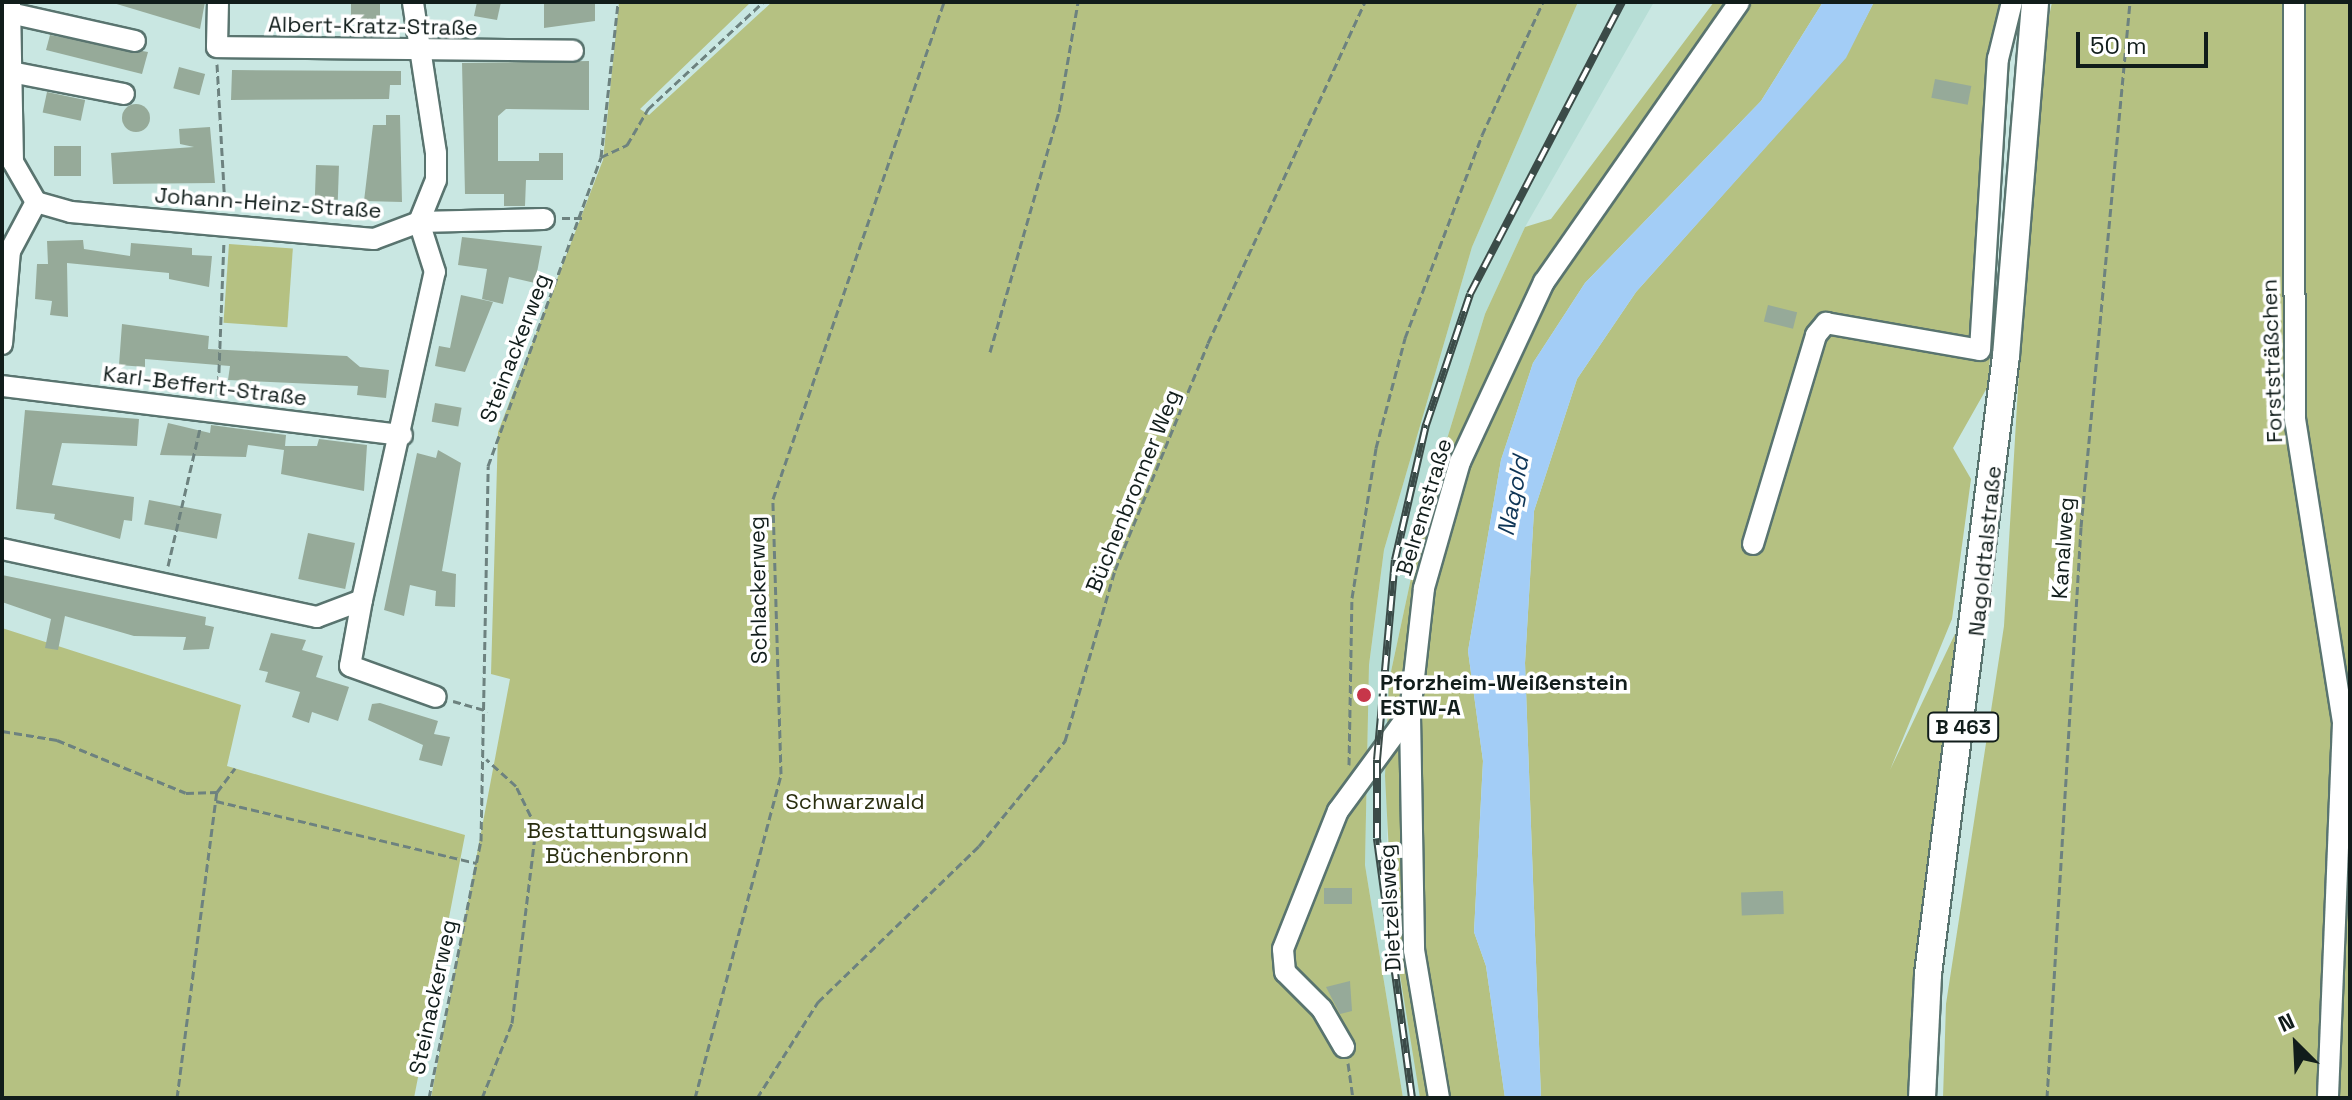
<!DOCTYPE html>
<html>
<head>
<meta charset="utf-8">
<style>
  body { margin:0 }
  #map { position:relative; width:2352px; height:1100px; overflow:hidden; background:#c9e7e2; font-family:"Space Grotesk",sans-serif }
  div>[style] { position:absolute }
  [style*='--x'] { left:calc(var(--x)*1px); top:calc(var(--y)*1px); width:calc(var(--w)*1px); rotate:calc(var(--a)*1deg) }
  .built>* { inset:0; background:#b7ded6 }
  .green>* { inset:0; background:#b5c182; transform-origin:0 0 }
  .water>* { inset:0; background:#a3cdf6 }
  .building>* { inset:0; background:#96aa99; transform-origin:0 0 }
  .round { border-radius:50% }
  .path>* { height:3px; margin-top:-1.5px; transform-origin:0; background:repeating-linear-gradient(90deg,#6d827f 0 8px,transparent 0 12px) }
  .roads { filter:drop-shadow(2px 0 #59746f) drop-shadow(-2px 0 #59746f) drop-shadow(0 2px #59746f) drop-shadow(0 -2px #59746f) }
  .minor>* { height:20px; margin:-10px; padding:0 10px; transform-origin:10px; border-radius:10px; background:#fff }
  .major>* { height:26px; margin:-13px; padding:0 13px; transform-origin:13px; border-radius:13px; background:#fff }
  .rail>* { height:8px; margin-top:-4px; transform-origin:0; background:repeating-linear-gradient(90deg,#fff 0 15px,#3b4b48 0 30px); box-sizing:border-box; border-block:2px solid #3b4b48 }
  .dots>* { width:22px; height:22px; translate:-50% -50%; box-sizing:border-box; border:4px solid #fff; border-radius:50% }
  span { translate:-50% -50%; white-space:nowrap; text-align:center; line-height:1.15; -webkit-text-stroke:7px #fff; paint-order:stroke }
  .shield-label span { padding:2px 6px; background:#fff; border:2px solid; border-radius:6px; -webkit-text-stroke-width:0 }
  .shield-label { font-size:20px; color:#111d1b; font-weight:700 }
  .street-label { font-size:22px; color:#111d1b }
  .poi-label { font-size:22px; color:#111d1b; font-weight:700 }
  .left { translate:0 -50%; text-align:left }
  .park-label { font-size:22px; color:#292e0f }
  .water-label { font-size:24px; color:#0e3556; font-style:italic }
  .frame { position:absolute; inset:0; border:4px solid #111d1b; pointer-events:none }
  .north { position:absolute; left:2256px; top:1004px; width:80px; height:80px; -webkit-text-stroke:6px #fff; paint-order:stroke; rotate:336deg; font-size:22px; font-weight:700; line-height:32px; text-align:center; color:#111d1b }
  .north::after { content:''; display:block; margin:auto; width:28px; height:36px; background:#111d1b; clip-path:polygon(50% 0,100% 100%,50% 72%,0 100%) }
  .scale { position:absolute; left:2076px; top:32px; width:132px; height:36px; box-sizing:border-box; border:4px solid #111d1b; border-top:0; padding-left:10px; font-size:24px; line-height:28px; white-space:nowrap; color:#111d1b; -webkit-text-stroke:6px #fff; paint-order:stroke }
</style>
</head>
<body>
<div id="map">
  <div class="built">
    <div style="clip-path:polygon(1578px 2px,1654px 2px,1525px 227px,1485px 314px,1426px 508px,1389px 681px,1387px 852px,1420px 1098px,1403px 1098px,1365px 865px,1369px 665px,1384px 550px,1472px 247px)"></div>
  </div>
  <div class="green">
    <div style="clip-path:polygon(619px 2px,751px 2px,640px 109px,649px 115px,772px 2px,1578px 2px,1472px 247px,1384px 550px,1369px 665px,1365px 865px,1403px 1098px,431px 1098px,510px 679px,491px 674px,498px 432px,603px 160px)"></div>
    <div style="clip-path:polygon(1714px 2px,1823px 2px,1761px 101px,1585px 283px,1533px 363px,1501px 460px,1468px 651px,1483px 761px,1474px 932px,1486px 966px,1505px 1098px,1420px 1098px,1393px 932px,1385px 776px,1389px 681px,1426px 508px,1485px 314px,1525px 227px,1551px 219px)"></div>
    <div style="clip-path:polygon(1874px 2px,2021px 2px,2010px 62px,1988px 386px,1953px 448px,1971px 479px,1952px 619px,1890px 770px,1955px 634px,1963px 639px,1911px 1030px,1909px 1098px,1541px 1098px,1525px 663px,1534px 511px,1577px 379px,1636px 292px,1845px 58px)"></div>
    <div style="clip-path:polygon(2052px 2px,2350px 2px,2350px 1098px,1943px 1098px,1946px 1004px,2004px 626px,2036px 81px)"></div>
    <div style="left:229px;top:244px;width:64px;height:79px;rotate:4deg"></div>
    <div style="clip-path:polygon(2px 628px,241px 705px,227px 766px,465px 835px,414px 1098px,2px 1098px)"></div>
  </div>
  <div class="water">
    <div style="clip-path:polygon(1823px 2px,1874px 2px,1846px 58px,1636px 292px,1577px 379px,1534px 511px,1525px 663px,1541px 1098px,1505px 1098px,1486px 966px,1474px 932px,1483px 761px,1468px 651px,1501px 460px,1533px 363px,1585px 283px,1761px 101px)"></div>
  </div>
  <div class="building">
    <div style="clip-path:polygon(110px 2px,205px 2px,200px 29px)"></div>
    <div style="left:351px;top:2px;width:29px;height:17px"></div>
    <div style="clip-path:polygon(477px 2px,501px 2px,497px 20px,474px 16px)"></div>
    <div style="clip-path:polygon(544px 2px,595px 2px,595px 21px,544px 28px)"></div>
    <div style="clip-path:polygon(50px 35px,148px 52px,142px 74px,46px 50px)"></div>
    <div style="clip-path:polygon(589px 61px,589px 110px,506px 109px,498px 116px,498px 161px,539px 161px,539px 153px,563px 153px,563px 180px,526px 180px,525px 206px,504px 206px,504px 194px,465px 194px,462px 63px)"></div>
    <div style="left:179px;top:67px;width:27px;height:22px;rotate:15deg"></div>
    <div style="clip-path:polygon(232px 70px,401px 71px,401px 85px,390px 85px,389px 99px,231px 100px)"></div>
    <div style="left:1935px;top:79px;width:37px;height:19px;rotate:11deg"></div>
    <div style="left:47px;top:92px;width:39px;height:21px;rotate:12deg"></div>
    <div class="round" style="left:122px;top:104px;width:28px;height:28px"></div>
    <div style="clip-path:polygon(386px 115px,400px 115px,402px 202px,364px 201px,373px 125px,386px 125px)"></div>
    <div style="clip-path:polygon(210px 127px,215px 183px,113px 184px,111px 153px,194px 147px,180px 144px,179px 129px)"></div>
    <div style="left:54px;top:146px;width:27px;height:30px"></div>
    <div style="left:316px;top:165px;width:23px;height:34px;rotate:2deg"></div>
    <div style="clip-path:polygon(462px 237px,542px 246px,535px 283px,509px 277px,503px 304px,482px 299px,487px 269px,458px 265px)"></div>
    <div style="clip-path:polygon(83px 240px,84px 249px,130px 256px,131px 243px,192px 248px,192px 255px,212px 256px,209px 287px,169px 279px,169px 273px,67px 263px,68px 317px,50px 315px,52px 301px,35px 299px,37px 264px,48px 264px,47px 241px)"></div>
    <div style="clip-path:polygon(461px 295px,493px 302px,465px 372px,435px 366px,439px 346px,450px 348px)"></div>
    <div style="left:1768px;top:305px;width:30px;height:17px;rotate:14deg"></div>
    <div style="clip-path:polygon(122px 324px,209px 336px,208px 349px,347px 356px,360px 367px,389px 370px,386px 398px,357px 395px,358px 386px,228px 380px,230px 366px,145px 359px,145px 367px,119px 365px)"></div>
    <div style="left:435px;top:403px;width:27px;height:19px;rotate:10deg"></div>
    <div style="clip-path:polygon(25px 410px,139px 419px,137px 446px,62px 443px,52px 485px,134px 497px,132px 521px,124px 520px,120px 539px,54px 519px,55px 514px,16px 509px)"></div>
    <div style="clip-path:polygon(168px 423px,210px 433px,211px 425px,286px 435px,285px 446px,317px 446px,319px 439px,367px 445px,364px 491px,281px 474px,284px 450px,248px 445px,246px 457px,160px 455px)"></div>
    <div style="clip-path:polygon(438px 450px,461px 463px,442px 571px,456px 574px,455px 607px,435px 606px,436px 591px,410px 585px,404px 616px,384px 610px,417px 453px,436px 458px)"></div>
    <div style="left:149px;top:500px;width:74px;height:25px;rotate:11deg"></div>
    <div style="left:308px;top:533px;width:48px;height:47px;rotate:12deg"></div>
    <div style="clip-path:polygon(2px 575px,206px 617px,205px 625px,214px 627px,209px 649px,183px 650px,186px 637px,134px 636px,65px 616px,58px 650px,45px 648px,51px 619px,2px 602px)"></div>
    <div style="clip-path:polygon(271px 633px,306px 640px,302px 650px,323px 656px,316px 677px,349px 687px,338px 721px,312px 712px,309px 723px,292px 717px,300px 692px,265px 682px,268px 672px,259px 670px)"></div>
    <div style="clip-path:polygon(380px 703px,438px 721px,434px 734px,450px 737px,442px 766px,419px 760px,423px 745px,368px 720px,372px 704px)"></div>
    <div style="left:1352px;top:888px;width:16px;height:28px;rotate:90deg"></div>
    <div style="left:1783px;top:891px;width:23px;height:42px;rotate:88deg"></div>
    <div style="clip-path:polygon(1350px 981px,1352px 1011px,1340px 1014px,1326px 987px)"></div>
  </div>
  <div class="path">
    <div style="--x:217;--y:64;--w:144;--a:86.8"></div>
    <div style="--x:601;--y:157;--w:29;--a:-25"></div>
    <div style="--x:627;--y:145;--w:42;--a:-59.7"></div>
    <div style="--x:648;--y:109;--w:157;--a:-42.9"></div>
    <div style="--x:562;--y:218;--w:20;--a:0"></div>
    <div style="--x:990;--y:352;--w:250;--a:-74"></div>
    <div style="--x:1059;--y:112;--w:112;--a:-80.2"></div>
    <div style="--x:218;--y:396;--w:153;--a:-87.8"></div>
    <div style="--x:168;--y:566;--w:141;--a:-76.9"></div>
    <div style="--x:453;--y:701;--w:36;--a:16"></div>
    <div style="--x:2;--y:731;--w:56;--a:9.3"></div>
    <div style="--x:57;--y:740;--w:139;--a:22.3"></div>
    <div style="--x:186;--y:793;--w:31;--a:-2"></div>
    <div style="--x:217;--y:792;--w:30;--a:-53"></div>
    <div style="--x:1349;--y:765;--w:167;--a:-89"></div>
    <div style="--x:1352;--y:598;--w:152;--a:-80.9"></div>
    <div style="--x:1376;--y:448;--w:114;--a:-75.2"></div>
    <div style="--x:1405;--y:338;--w:217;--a:-69.2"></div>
    <div style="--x:1482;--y:135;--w:146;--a:-65.4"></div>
    <div style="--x:216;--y:801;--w:268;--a:13.4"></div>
    <div style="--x:1348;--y:1063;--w:35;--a:82"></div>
    <div style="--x:177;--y:1098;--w:309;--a:-82.6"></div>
    <div style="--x:429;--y:1098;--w:262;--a:-78.6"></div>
    <div style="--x:481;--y:841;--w:375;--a:-88.9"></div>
    <div style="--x:488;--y:466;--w:329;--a:-69.9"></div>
    <div style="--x:601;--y:157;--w:156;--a:-83.7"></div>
    <div style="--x:482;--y:1098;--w:81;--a:-68.2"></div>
    <div style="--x:512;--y:1023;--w:197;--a:-83"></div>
    <div style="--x:536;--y:827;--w:46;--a:-116"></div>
    <div style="--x:516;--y:786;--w:40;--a:-138"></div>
    <div style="--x:695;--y:1098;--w:335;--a:-75.1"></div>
    <div style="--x:781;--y:774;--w:275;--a:-91.7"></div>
    <div style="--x:773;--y:499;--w:526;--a:-71.01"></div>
    <div style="--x:757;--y:1098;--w:114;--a:-57.6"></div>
    <div style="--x:818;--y:1002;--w:224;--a:-44.1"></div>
    <div style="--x:979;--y:846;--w:136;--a:-50.7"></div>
    <div style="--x:1065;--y:741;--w:178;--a:-73.7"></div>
    <div style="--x:1115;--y:570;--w:245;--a:-67.7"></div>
    <div style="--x:1208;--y:343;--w:375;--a:-65.3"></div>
    <div style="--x:2047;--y:1098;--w:572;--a:-86.59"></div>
    <div style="--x:2081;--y:527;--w:527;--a:-84.67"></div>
  </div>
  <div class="roads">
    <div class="minor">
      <div style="--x:218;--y:2;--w:45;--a:91.3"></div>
      <div style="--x:217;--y:47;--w:356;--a:0.6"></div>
      <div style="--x:2294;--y:2;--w:417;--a:89.9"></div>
      <div style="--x:2295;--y:419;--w:308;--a:81"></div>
      <div style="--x:2343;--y:723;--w:375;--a:92.3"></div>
      <div style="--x:10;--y:13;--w:128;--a:12.6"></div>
      <div style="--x:11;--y:72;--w:115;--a:11"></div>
      <div style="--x:36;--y:202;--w:36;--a:16"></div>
      <div style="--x:71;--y:212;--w:304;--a:5.1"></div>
      <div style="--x:374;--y:239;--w:48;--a:-20.7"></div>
      <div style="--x:419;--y:222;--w:125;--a:-1.4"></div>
      <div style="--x:2;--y:344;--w:93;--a:-85.1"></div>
      <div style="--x:10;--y:251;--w:55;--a:-62"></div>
      <div style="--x:36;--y:202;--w:46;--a:-119.9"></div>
      <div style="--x:13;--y:162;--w:160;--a:-91.1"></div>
      <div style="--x:2;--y:386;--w:403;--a:7"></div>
      <div style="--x:1753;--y:544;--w:218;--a:-73.2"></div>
      <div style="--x:1816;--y:335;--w:16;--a:-50"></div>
      <div style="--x:1826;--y:323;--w:156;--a:9.9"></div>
      <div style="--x:1980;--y:350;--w:292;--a:-86.5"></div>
      <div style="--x:1998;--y:59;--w:59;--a:-76.2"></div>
      <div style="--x:2;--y:549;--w:322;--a:12.2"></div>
      <div style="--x:317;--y:617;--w:48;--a:-20.7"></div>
      <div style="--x:362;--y:600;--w:336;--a:-77.5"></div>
      <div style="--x:435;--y:272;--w:52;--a:-107.7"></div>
      <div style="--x:419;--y:222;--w:45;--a:-68"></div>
      <div style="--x:436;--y:180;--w:27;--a:-90"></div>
      <div style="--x:436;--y:153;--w:153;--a:-98.7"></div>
      <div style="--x:362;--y:600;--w:67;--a:100.3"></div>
      <div style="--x:350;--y:666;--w:91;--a:19.8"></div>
      <div style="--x:1410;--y:716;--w:234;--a:89"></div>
      <div style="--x:1414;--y:950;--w:150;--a:80.4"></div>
      <div style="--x:1344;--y:1047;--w:44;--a:-120.1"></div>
      <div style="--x:1322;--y:1009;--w:52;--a:-135"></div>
      <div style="--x:1285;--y:972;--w:23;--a:-95"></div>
      <div style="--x:1283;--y:949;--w:149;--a:-68.3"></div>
      <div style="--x:1338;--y:811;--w:122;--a:-53.7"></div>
      <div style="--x:1410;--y:713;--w:126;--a:-83.6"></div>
      <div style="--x:1424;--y:588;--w:131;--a:-74.1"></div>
      <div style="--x:1460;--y:462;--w:199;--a:-65"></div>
      <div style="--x:1544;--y:282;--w:341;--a:-55.1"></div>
    </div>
    <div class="major">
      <div style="--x:1922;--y:1098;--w:124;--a:-87.2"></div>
      <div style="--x:1928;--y:974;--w:623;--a:-82.81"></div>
      <div style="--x:2006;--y:356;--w:355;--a:-85.3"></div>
    </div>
  </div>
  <div class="rail">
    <div style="--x:1412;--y:1098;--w:262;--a:-97.7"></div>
    <div style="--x:1377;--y:838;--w:78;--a:-90"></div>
    <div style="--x:1377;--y:760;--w:201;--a:-84.9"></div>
    <div style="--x:1395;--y:560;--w:139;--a:-77.1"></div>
    <div style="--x:1426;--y:425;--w:138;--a:-71.4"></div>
    <div style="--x:1470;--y:294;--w:329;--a:-62.5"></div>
  </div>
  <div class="dots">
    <div style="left:1364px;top:695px;background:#c7364a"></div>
  </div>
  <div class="shield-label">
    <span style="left:1963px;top:727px">B 463</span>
  </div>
  <div class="street-label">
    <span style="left:373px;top:26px;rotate:1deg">Albert-Kratz-Straße</span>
    <span style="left:268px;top:203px;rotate:4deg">Johann-Heinz-Straße</span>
    <span style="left:515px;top:348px;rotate:-69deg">Steinackerweg</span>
    <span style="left:2272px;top:361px;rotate:-92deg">Forststräßchen</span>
    <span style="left:205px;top:386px;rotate:7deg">Karl-Beffert-Straße</span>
    <span style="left:1133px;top:491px;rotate:-68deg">Büchenbronner Weg</span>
    <span style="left:1424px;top:507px;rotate:-73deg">Belremstraße</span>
    <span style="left:2063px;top:548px;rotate:-86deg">Kanalweg</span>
    <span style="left:1985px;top:551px;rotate:-84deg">Nagoldtalstraße</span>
    <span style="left:758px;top:590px;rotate:-91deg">Schlackerweg</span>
    <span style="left:1390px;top:908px;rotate:-93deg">Dietzelsweg</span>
    <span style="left:433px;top:997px;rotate:-78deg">Steinackerweg</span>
  </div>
  <div class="poi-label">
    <span class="left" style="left:1380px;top:695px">Pforzheim-Weißenstein<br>ESTW-A</span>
  </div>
  <div class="park-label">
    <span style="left:855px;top:802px">Schwarzwald</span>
    <span style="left:617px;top:843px">Bestattungswald<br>Büchenbronn</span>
  </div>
  <div class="water-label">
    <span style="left:1513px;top:496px;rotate:-79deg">Nagold</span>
  </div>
  <div class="frame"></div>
  <div class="north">N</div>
  <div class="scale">50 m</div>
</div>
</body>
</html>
